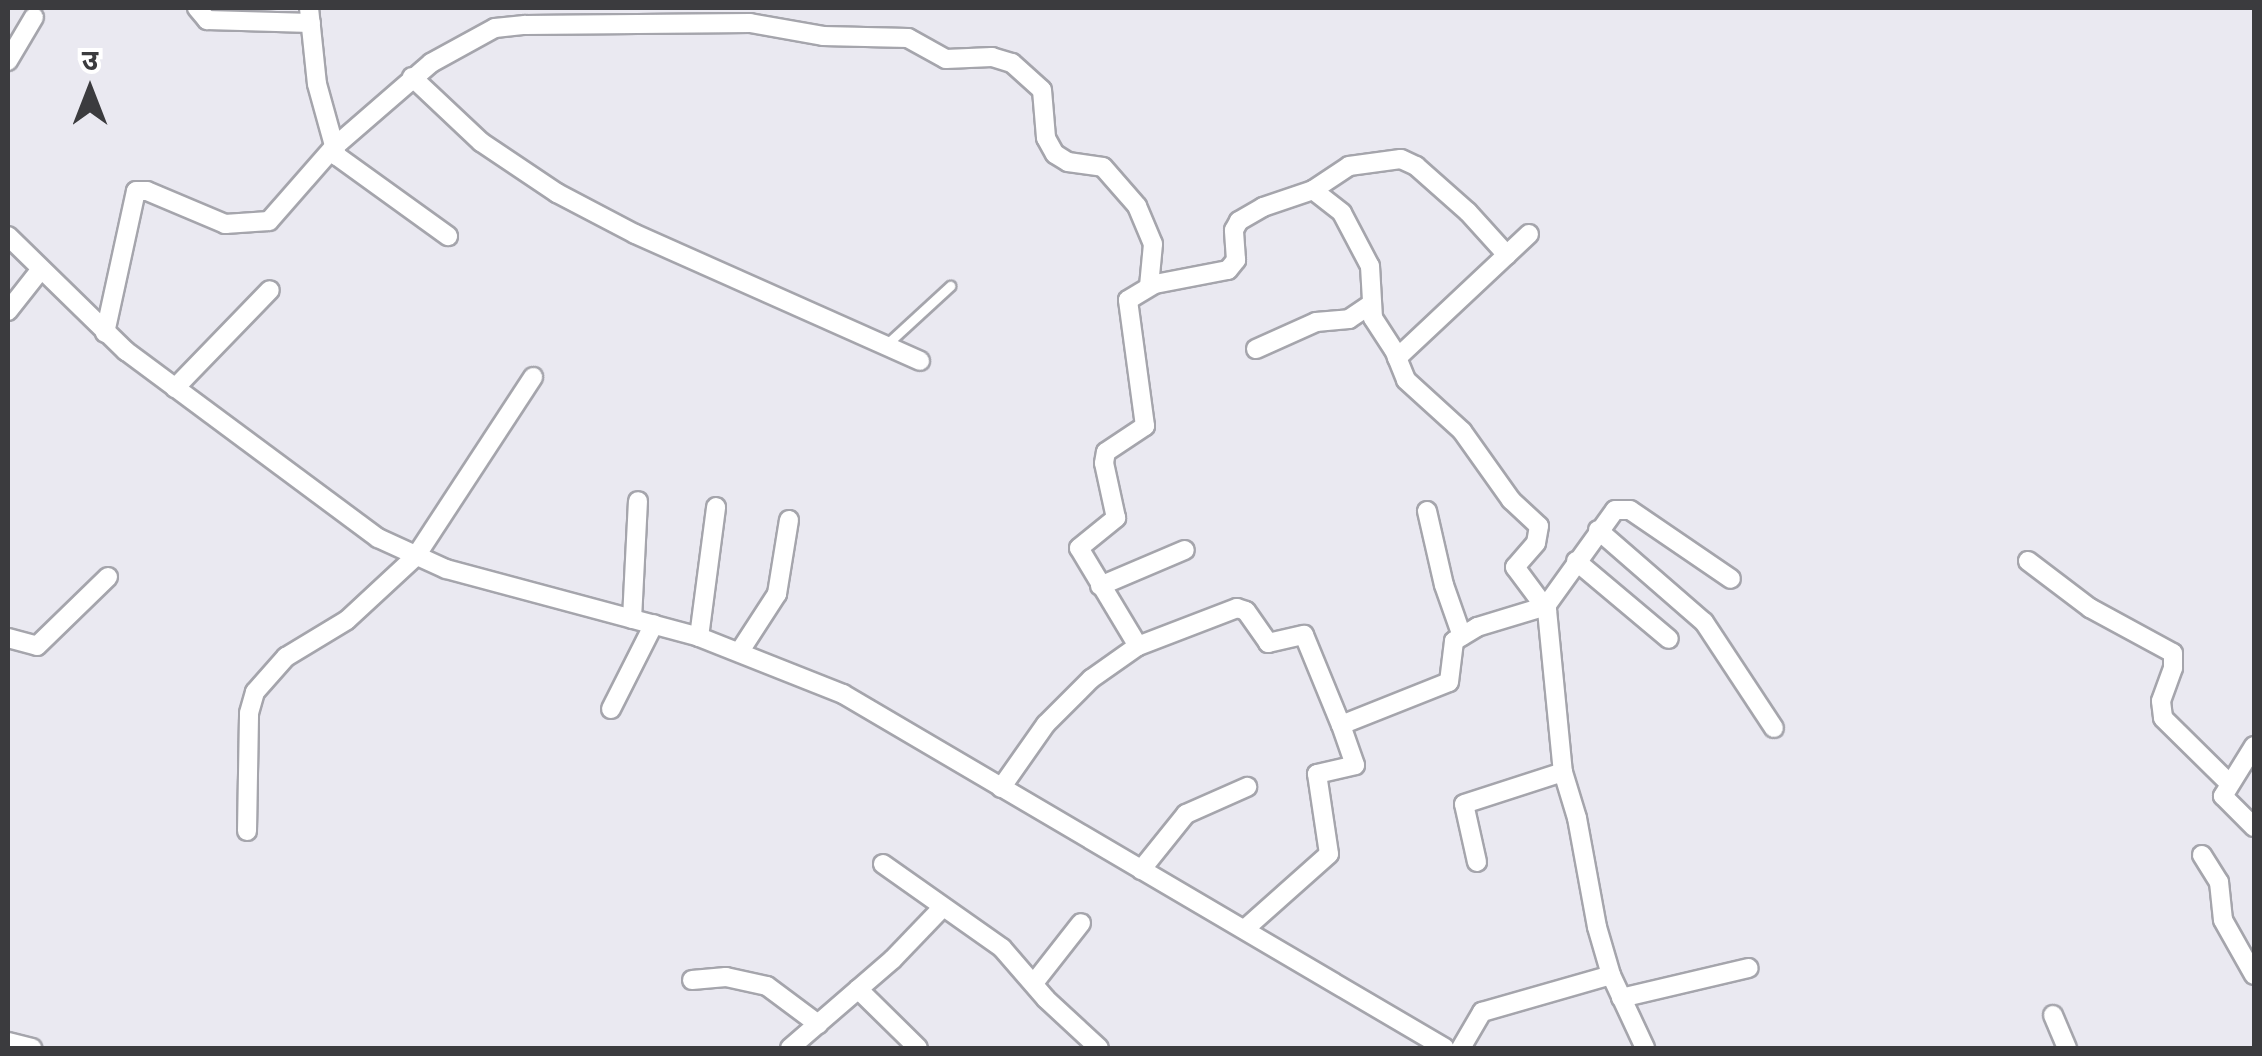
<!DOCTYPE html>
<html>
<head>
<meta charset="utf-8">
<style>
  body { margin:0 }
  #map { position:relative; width:2262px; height:1056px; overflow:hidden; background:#eae9f1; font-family:"Archivo Narrow","Noto Sans Devanagari",sans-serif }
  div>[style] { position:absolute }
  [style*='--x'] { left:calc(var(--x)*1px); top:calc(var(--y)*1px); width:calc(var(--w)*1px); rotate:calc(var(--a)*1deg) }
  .roads { filter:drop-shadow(2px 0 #a5a5ac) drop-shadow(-2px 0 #a5a5ac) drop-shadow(0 2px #a5a5ac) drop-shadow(0 -2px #a5a5ac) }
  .lane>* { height:9px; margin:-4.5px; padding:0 4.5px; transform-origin:4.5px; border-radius:4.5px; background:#fff }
  .street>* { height:18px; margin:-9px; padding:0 9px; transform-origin:9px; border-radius:9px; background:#fff }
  span { translate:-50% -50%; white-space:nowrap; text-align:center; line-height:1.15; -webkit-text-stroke:8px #fff; paint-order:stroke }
  .frame { position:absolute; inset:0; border:10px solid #3b3b3e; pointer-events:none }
  .north { position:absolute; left:40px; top:40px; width:100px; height:100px; -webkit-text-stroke:8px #fff; paint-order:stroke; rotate:0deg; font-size:28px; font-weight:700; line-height:40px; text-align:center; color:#3b3b3e }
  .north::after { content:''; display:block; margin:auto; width:35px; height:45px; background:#3b3b3e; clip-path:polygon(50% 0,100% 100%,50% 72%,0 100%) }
</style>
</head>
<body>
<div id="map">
  <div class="roads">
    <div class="lane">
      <div style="--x:887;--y:344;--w:86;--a:-42.6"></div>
    </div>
    <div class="street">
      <div style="--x:197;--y:8;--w:16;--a:50"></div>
      <div style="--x:207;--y:20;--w:104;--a:1.7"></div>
      <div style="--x:309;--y:8;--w:76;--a:84"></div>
      <div style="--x:317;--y:84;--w:75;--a:74.5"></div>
      <div style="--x:337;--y:156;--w:137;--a:35.8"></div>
      <div style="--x:8;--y:61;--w:51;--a:-59.4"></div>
      <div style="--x:412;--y:77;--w:95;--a:43.3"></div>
      <div style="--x:481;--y:142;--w:92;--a:33.9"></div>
      <div style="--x:557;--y:193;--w:88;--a:27.7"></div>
      <div style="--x:635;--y:234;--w:312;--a:24"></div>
      <div style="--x:1313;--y:190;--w:43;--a:-33.7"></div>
      <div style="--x:1349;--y:166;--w:52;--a:-7.7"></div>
      <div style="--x:1401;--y:159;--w:17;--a:25"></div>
      <div style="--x:1416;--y:166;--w:69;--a:41.5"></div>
      <div style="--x:1468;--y:212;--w:58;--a:47.8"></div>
      <div style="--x:8;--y:236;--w:165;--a:44.3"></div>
      <div style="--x:126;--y:351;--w:314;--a:36.6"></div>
      <div style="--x:378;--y:538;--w:75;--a:24.5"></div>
      <div style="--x:446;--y:569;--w:262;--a:15"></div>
      <div style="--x:699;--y:637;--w:155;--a:21.6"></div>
      <div style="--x:843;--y:694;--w:698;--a:30.46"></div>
      <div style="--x:8;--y:311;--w:53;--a:-51.8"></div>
      <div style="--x:105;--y:333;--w:145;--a:-77.7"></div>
      <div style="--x:136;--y:191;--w:11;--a:0"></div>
      <div style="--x:147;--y:191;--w:85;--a:22.9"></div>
      <div style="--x:225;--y:224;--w:44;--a:-3.9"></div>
      <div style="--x:269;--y:221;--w:97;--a:-48.8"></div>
      <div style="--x:333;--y:148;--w:130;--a:-40.9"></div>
      <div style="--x:431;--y:63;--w:73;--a:-28.7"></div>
      <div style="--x:495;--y:28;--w:30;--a:-6"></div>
      <div style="--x:525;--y:25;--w:225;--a:-0.5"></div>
      <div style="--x:750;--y:23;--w:74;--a:10.1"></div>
      <div style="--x:823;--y:36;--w:85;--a:1.3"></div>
      <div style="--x:908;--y:38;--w:43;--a:28.9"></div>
      <div style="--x:946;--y:59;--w:46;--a:-2.5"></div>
      <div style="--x:992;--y:57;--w:21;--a:17"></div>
      <div style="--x:1012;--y:63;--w:40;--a:42"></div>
      <div style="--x:1042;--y:90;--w:48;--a:85.2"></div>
      <div style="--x:1046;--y:138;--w:18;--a:61"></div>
      <div style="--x:1055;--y:154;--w:15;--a:32"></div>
      <div style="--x:1068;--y:162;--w:35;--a:8"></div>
      <div style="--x:1103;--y:167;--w:52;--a:48.9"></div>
      <div style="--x:1137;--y:206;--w:41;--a:67.2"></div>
      <div style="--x:1153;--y:244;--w:42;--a:95.4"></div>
      <div style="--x:1256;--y:349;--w:66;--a:-24.2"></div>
      <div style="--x:1316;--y:322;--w:33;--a:-5"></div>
      <div style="--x:1349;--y:319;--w:25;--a:-34"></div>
      <div style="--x:1397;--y:358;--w:181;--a:-43.2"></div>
      <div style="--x:175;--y:388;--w:136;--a:-45.9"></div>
      <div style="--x:1427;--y:511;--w:76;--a:77.1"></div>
      <div style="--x:1444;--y:585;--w:54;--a:70.6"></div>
      <div style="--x:1598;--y:530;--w:140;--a:41"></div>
      <div style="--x:1704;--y:622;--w:127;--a:56.6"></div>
      <div style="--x:1576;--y:561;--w:121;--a:40"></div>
      <div style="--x:2028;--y:561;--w:78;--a:37.2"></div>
      <div style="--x:2090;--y:608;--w:94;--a:28.5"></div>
      <div style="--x:2173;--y:653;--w:15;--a:90"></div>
      <div style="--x:2173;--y:668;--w:35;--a:110"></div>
      <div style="--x:2161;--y:701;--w:17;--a:83"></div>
      <div style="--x:2163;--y:718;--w:91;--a:44.6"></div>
      <div style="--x:1100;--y:586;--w:92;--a:-23"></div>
      <div style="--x:632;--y:619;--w:118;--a:-87.1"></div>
      <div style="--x:699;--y:637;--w:131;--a:-82.5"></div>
      <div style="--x:8;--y:638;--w:30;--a:15"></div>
      <div style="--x:37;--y:646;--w:99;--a:-44.2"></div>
      <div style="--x:1138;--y:646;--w:114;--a:-121"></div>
      <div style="--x:1079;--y:548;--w:48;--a:-39"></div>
      <div style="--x:1116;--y:518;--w:56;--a:-102.3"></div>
      <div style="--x:1104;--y:463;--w:11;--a:-80"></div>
      <div style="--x:1106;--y:452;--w:47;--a:-33.7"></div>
      <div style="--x:1145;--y:426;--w:127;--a:-97.7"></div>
      <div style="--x:1128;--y:300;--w:31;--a:-31"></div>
      <div style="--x:1155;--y:284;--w:74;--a:-10.9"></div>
      <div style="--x:1228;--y:270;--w:13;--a:-51"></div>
      <div style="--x:1236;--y:260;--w:30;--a:-94"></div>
      <div style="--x:1234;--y:230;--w:10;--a:-61"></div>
      <div style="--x:1239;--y:221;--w:28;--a:-30"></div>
      <div style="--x:1263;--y:207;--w:53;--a:-18.8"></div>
      <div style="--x:1313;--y:190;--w:37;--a:38"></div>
      <div style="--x:1342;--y:213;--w:60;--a:62.2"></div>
      <div style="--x:1370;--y:266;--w:52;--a:86.7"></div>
      <div style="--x:1373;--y:318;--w:38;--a:57"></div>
      <div style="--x:1394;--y:350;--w:32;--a:68"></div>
      <div style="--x:1406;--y:380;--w:76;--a:42.3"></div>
      <div style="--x:1462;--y:431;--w:85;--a:54.6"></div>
      <div style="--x:1511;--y:500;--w:38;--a:43"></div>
      <div style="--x:1539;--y:526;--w:17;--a:100"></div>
      <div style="--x:1536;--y:543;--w:32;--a:131"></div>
      <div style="--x:1515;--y:567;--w:54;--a:53.3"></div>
      <div style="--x:1547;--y:610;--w:163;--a:84.4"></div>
      <div style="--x:1563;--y:772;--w:48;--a:73.1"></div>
      <div style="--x:1577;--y:818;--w:111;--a:79.6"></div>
      <div style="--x:1597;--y:927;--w:50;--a:73.7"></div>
      <div style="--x:1611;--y:975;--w:81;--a:65"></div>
      <div style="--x:740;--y:651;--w:68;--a:-57"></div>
      <div style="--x:777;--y:594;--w:75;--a:-80.8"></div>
      <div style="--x:611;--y:709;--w:95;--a:-63.2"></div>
      <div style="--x:2254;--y:746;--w:59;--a:121.8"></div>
      <div style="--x:2223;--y:796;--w:44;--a:45"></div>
      <div style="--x:1001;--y:788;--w:78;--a:-54.9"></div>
      <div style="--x:1046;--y:724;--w:64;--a:-45"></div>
      <div style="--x:1091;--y:679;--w:57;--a:-35.1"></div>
      <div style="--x:1138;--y:646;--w:106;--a:-21"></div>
      <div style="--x:1237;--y:608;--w:9;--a:18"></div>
      <div style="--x:1246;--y:611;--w:39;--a:55"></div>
      <div style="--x:1268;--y:643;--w:37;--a:-13"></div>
      <div style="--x:1304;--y:635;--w:97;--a:67.7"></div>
      <div style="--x:247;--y:831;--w:118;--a:-89"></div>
      <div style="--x:249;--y:713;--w:22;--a:-74"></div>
      <div style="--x:255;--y:692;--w:47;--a:-48.5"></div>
      <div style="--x:286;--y:657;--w:71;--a:-31.2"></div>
      <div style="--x:347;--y:620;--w:94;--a:-42.8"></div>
      <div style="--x:416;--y:556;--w:214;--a:-56.8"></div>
      <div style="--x:2202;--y:855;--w:32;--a:58"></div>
      <div style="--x:2219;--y:882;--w:38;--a:84"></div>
      <div style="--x:2223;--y:920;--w:63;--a:60.6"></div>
      <div style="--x:1477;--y:862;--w:59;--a:-102.6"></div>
      <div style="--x:1464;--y:804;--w:104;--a:-17.9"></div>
      <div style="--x:883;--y:864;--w:146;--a:35.2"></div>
      <div style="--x:1002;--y:948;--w:67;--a:49.2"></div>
      <div style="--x:1046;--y:999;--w:72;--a:42.8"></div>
      <div style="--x:1141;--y:870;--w:72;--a:-51.2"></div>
      <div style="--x:1186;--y:814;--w:67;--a:-23.9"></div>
      <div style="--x:1246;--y:928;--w:111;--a:-41.7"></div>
      <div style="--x:1329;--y:854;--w:81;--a:-98.5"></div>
      <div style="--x:1317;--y:774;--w:39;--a:-13"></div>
      <div style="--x:1355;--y:765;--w:42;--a:-109.3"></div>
      <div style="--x:1341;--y:725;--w:116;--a:-21.7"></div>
      <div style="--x:1449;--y:682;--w:41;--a:-83"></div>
      <div style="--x:1454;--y:641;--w:27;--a:-31"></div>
      <div style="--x:1477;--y:627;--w:72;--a:-16.9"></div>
      <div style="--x:1546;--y:606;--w:118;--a:-54.3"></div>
      <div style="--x:1615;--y:510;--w:15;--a:0"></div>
      <div style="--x:1630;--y:510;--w:122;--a:34.3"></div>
      <div style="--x:692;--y:980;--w:34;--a:-5"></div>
      <div style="--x:726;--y:977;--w:42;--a:12.4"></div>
      <div style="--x:767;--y:986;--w:64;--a:36.7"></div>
      <div style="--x:1034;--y:983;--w:76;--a:-51.9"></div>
      <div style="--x:858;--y:989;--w:84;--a:44.5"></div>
      <div style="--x:1621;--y:998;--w:131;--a:-13.2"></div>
      <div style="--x:2053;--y:1015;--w:36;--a:67"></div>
      <div style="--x:8;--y:1042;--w:25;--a:14"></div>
      <div style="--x:790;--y:1048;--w:136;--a:-40.8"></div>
      <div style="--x:893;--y:959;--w:69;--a:-46.2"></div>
      <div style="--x:1461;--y:1048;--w:42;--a:-59.7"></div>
      <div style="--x:1482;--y:1012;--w:134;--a:-16"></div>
    </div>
  </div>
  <div class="frame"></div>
  <div class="north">उ</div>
</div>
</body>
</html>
